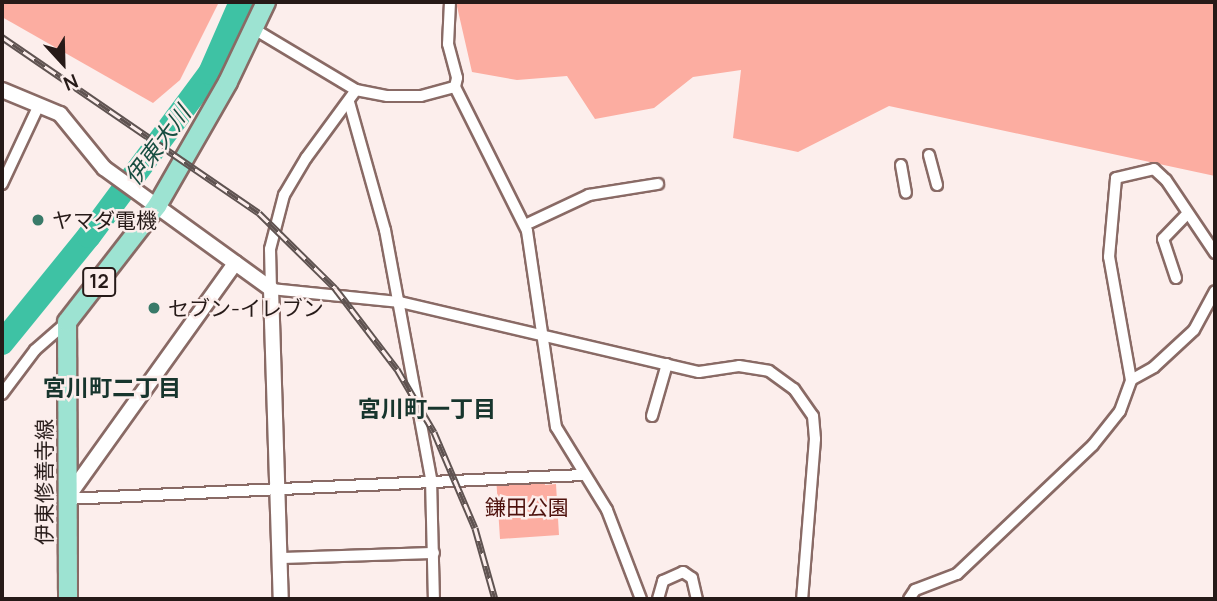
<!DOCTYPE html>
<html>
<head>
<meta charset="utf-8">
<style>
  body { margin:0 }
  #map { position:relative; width:1217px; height:601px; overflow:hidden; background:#fceeec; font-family:Manrope,"Noto Sans JP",sans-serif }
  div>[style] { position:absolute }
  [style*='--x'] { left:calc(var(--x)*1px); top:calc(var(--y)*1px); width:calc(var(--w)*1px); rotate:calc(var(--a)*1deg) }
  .green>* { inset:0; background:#fcada1 }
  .river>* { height:24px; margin:-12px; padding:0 12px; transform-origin:12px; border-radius:12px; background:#3ec2a4 }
  .roads { filter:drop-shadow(2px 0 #896a65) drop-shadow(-2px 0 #896a65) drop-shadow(0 2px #896a65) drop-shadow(0 -2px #896a65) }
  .minor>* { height:10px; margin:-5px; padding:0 5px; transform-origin:5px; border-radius:5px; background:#fff }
  .tertiary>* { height:14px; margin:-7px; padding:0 7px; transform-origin:7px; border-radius:7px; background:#fff }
  .primary>* { height:18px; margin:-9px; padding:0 9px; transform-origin:9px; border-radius:9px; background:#9de3d2 }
  .rail>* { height:7px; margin-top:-3.5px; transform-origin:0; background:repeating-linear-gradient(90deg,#fceeec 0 13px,#5f5351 0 26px); box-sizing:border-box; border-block:2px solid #5f5351 }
  .dots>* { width:19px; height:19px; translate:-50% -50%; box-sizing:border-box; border:4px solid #fceeec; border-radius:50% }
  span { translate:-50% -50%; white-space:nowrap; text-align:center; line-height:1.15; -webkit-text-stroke:5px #fceeec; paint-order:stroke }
  .shield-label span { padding:2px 5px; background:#fceeec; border:2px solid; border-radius:5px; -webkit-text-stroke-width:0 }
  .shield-label { font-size:19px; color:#261a18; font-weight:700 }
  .poi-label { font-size:21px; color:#261a18 }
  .left { translate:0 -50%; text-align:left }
  .street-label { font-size:21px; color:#261a18 }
  .park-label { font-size:21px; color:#4e120d }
  .water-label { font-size:23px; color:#184e41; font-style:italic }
  .neighbourhood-label { font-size:23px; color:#17352d; font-weight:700 }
  .frame { position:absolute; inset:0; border:4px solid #261a18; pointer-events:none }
  .north { position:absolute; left:28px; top:28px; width:70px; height:70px; -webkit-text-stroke:5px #fceeec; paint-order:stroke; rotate:158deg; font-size:19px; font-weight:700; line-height:28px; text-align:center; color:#261a18 }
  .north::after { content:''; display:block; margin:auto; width:24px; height:32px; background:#261a18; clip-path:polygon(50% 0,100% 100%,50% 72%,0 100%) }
</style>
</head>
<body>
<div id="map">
  <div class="green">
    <div style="clip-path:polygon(2px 2px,219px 2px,180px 80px,153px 103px,2px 17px)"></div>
    <div style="clip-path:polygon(456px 2px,1215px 2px,1215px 176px,889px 106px,798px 152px,733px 138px,741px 70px,693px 77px,654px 108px,595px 119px,567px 76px,517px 80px,472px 72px)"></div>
    <div style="clip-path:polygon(544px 473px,545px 485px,556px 484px,559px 535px,500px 539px,496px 476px)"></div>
  </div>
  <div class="river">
    <div style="--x:2;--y:343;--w:138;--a:-50.9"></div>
    <div style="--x:89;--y:236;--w:203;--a:-53.4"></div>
    <div style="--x:210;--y:73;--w:77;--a:-66.4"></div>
  </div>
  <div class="roads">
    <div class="minor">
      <div style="--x:450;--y:2;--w:42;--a:92.7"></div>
      <div style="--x:448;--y:44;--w:35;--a:75"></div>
      <div style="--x:457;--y:78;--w:9;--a:103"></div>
      <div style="--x:254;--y:29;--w:119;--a:30.9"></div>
      <div style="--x:356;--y:90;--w:32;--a:11"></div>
      <div style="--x:387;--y:96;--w:34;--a:0"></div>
      <div style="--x:421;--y:96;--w:35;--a:-15"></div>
      <div style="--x:455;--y:87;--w:161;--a:63.4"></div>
      <div style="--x:527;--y:231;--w:198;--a:81.6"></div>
      <div style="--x:556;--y:427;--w:97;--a:58.4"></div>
      <div style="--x:607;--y:510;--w:95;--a:69.1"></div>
      <div style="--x:356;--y:90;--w:84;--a:126.3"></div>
      <div style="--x:306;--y:158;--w:43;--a:120.7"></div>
      <div style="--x:284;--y:195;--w:56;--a:104.5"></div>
      <div style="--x:270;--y:249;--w:40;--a:88.6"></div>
      <div style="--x:271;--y:289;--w:130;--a:5.8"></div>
      <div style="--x:400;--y:302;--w:307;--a:13.2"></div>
      <div style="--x:699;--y:372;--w:40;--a:-8.5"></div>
      <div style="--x:739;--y:366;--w:30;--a:9"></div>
      <div style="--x:769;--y:371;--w:31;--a:36"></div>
      <div style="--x:794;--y:389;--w:33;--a:55"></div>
      <div style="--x:813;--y:416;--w:23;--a:85"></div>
      <div style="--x:815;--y:439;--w:161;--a:94.6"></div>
      <div style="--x:349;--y:102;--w:133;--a:74.3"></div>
      <div style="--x:385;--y:230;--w:253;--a:79.5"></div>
      <div style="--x:431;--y:479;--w:120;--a:88.6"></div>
      <div style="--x:929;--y:155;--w:31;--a:75"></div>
      <div style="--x:901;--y:165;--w:28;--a:80"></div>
      <div style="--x:2;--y:184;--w:87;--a:-64.9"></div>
      <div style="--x:525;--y:225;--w:71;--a:-25.1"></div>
      <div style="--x:589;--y:195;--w:70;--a:-9.1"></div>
      <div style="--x:1176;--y:278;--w:41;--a:-108.4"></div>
      <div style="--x:1163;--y:239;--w:33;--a:-46"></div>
      <div style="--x:1131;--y:380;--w:26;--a:-29"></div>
      <div style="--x:1154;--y:367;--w:54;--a:-42.8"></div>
      <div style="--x:1194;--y:330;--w:44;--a:-61.7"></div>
      <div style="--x:2;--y:394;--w:55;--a:-53.1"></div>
      <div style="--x:35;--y:350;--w:43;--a:-41.2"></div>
      <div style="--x:652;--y:416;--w:54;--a:-73.9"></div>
      <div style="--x:66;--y:499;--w:517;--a:-2.66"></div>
      <div style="--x:280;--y:558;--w:154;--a:-1.9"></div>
      <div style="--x:658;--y:599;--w:19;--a:-74"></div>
      <div style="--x:663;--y:581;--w:22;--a:-24"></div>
      <div style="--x:683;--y:572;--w:11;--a:34"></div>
      <div style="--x:692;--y:578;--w:22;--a:77"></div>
      <div style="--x:909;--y:599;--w:11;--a:-56"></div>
      <div style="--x:915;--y:590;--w:45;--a:-20.9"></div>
      <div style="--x:957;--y:574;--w:187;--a:-43.5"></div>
      <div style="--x:1093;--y:445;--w:43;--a:-51.5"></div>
      <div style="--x:1120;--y:411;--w:33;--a:-70"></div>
      <div style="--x:1131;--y:380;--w:125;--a:-100.1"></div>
      <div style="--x:1109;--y:257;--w:79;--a:-84.9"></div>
      <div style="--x:1116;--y:178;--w:39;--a:-13"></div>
      <div style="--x:1154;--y:169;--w:16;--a:43"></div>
      <div style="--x:1166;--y:180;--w:88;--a:56.1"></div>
    </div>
    <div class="tertiary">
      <div style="--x:2;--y:90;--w:63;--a:22.5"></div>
      <div style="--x:60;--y:114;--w:70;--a:50.8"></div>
      <div style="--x:104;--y:168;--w:206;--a:35.9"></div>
      <div style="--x:271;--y:289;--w:310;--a:88.2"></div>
      <div style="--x:67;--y:498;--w:289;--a:-54.4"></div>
    </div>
    <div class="primary">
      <div style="--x:68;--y:599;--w:277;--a:-90.2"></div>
      <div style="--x:67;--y:322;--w:147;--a:-52.2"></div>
      <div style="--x:157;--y:206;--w:143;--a:-60.2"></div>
      <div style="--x:228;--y:82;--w:89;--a:-64.6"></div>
    </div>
  </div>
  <div class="rail">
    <div style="--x:2;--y:37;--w:311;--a:34.4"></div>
    <div style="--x:259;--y:213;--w:107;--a:44.6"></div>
    <div style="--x:335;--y:288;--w:102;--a:52.6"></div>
    <div style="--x:397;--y:369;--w:73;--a:59.6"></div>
    <div style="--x:434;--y:432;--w:104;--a:66.9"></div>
    <div style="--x:475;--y:528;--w:74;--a:74.3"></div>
  </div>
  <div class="dots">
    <div style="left:38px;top:220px;background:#397a69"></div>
    <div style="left:154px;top:308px;background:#397a69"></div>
  </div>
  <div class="shield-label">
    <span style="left:99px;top:282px">12</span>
  </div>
  <div class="poi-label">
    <span class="left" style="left:52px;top:220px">ヤマダ電機</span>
    <span class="left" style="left:168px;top:308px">セブン-イレブン</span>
  </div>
  <div class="street-label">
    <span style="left:44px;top:482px;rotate:-90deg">伊東修善寺線</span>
  </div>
  <div class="park-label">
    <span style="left:527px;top:507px">鎌田公園</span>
  </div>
  <div class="water-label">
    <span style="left:157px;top:145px;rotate:-53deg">伊東大川</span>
  </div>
  <div class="neighbourhood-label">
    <span style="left:112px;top:387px">宮川町二丁目</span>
    <span style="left:427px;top:408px">宮川町一丁目</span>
  </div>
  <div class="frame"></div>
  <div class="north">N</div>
</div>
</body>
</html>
